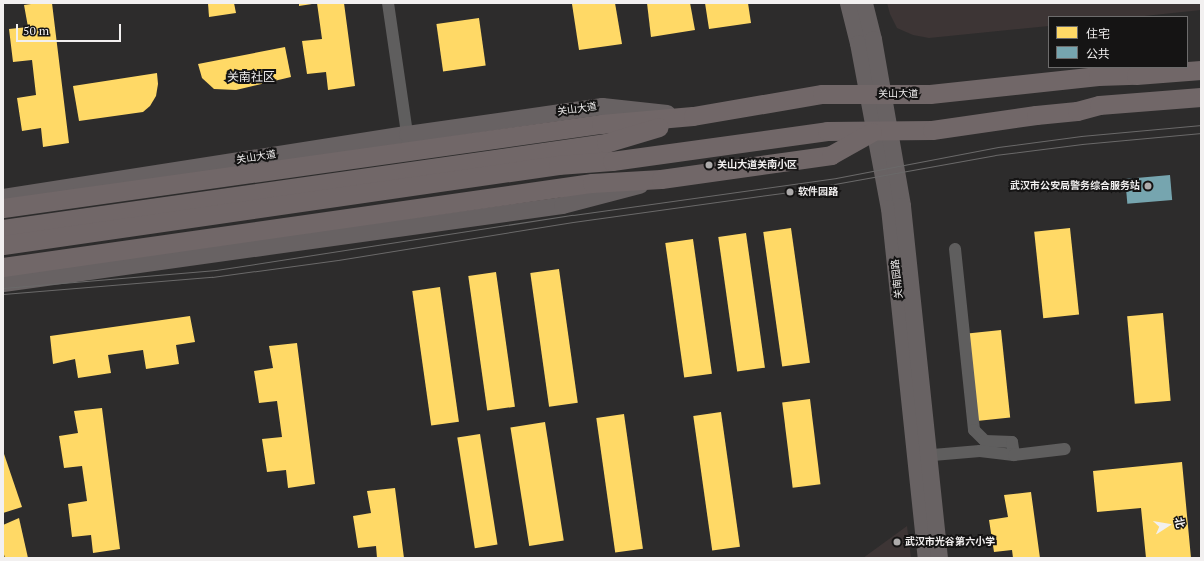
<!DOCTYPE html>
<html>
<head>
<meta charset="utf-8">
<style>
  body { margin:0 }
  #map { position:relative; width:1204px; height:561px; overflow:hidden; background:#2d2c2c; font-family:"PT Serif","Noto Sans SC",serif }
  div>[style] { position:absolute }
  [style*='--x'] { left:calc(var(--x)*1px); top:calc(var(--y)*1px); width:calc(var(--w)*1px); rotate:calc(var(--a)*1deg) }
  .built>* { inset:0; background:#3d3535 }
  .homes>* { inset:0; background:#ffd966; transform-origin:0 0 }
  .public>* { inset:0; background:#76a5af; transform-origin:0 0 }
  .minor>* { height:12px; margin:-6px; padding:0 6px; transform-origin:6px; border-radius:6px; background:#5f5e5e }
  .secondary>* { height:17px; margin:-8.5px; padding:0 8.5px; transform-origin:8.5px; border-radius:8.5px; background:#686263 }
  .primary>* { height:19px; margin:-9.5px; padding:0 9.5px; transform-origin:9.5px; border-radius:9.5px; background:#716768 }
  .tram>* { height:1px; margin:-0.5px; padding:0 0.5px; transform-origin:0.5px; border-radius:0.5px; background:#6a6969 }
  .dots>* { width:11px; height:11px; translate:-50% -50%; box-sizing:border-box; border:2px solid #151414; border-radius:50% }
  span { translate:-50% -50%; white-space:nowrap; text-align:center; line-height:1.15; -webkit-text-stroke:4px #151414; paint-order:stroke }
  .street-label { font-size:10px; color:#f2f0f0 }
  .poi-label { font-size:10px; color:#f2f0f0; font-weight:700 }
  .left { translate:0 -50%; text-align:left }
  .right { translate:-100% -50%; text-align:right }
  .quarter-label { font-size:12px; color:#f2f0f0 }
  .frame { position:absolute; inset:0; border:4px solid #f2f0f0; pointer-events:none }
  .legend { position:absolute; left:1048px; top:16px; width:140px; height:52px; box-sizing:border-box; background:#151414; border:1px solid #6d6c6c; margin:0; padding:5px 7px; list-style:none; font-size:12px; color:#f2f0f0 }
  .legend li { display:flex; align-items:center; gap:8px; height:20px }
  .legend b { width:20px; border:1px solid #6d6c6c }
  .north { position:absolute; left:1148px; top:505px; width:40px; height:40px; -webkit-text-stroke:3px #151414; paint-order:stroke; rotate:78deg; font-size:11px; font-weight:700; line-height:16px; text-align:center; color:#f2f0f0 }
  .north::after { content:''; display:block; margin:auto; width:14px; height:18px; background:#f2f0f0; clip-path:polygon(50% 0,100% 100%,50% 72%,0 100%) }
  .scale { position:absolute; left:16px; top:24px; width:105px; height:18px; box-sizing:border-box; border:2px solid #f2f0f0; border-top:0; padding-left:5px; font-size:12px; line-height:14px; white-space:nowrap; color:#f2f0f0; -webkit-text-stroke:3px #151414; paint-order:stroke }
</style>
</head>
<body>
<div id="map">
  <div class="built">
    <div style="clip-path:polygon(887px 3px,1201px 3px,1201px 10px,1135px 17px,1049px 17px,1049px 26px,929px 38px,913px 35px,897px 28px,890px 14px)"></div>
    <div style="clip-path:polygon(907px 526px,911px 558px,863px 558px)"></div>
  </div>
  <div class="homes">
    <div style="clip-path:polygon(38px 3px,52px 3px,69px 143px,43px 147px,41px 128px,22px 131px,17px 98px,36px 95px,32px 60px,13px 62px,9px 29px,28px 27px,24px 5px)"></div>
    <div style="clip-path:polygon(208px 3px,234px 3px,236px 13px,209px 17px)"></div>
    <div style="clip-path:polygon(299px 3px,312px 3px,312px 4px,299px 6px)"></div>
    <div style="clip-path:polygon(317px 3px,344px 3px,355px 86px,328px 90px,326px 72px,307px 74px,302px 41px,322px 39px)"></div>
    <div style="clip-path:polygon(615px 3px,622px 44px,579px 50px,572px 4px)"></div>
    <div style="clip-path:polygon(647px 3px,690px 3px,695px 30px,651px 37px)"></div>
    <div style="clip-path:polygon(705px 3px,748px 3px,751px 23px,709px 29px)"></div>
    <div style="left:479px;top:18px;width:48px;height:43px;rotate:82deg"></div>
    <div style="clip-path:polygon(285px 47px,291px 77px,236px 90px,214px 89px,202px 78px,198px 64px)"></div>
    <div style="clip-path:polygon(157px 73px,158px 84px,156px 96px,150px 106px,143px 112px,79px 121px,73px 86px)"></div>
    <div style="left:791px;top:228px;width:136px;height:28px;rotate:82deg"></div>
    <div style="left:1070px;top:228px;width:87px;height:36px;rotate:84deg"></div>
    <div style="left:746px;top:233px;width:136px;height:28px;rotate:82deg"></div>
    <div style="left:693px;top:239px;width:136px;height:28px;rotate:82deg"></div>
    <div style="left:559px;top:269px;width:135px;height:29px;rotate:82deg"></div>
    <div style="left:496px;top:272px;width:136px;height:28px;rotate:82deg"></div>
    <div style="left:440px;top:287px;width:136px;height:28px;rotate:82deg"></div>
    <div style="left:1163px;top:313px;width:88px;height:36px;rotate:85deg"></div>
    <div style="clip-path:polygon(190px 316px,195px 342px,176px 345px,179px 364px,146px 369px,143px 350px,108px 355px,111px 373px,78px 378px,75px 359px,53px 364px,50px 336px)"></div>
    <div style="left:1001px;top:330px;width:88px;height:36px;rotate:84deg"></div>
    <div style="clip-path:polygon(297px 343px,315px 484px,288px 488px,286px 470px,267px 472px,262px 439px,282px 437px,277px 401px,259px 403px,254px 371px,273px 368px,269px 346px)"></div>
    <div style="left:810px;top:399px;width:86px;height:28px;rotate:83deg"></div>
    <div style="clip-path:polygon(102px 408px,120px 549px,93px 553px,91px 535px,72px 537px,68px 504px,87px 501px,82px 466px,64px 468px,59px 436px,78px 433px,74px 411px)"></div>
    <div style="left:721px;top:412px;width:136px;height:28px;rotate:82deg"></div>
    <div style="left:624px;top:414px;width:136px;height:28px;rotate:82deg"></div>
    <div style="left:545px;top:422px;width:120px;height:35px;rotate:81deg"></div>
    <div style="left:480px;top:434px;width:112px;height:23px;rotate:81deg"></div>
    <div style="clip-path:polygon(3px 451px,22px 507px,3px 513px)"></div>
    <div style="clip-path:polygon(1182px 462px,1191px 558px,1146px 558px,1141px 508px,1097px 512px,1093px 471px)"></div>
    <div style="clip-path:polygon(395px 488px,404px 558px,377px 558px,376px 546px,358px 548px,353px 516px,371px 513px,367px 491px)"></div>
    <div style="clip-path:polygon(1031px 492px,1040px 558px,1013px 558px,1012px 550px,994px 552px,989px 520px,1008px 517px,1004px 495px)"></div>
    <div style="clip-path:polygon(19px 518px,28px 558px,5px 558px,3px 551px,3px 525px)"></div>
  </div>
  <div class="public">
    <div style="left:1170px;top:175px;width:25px;height:45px;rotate:85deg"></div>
  </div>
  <div class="minor">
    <div style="--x:388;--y:3;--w:138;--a:81.7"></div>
    <div style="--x:955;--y:249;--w:182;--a:84"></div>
    <div style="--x:974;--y:430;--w:16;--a:45"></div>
    <div style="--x:985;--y:441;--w:27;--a:2"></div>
    <div style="--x:1012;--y:442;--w:13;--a:81"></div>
    <div style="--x:921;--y:456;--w:59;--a:-4.8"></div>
    <div style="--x:980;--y:451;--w:34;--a:7"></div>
    <div style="--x:1014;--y:455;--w:51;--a:-6.7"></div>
  </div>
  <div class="secondary">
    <div style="--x:848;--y:3;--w:41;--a:76"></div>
    <div style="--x:858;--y:43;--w:168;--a:79.4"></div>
    <div style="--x:889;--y:208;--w:352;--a:84"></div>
    <div style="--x:864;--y:3;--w:37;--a:76"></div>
    <div style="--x:873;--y:39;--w:169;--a:80.1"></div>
    <div style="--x:902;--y:206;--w:354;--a:84"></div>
    <div style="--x:3;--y:197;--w:409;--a:-8.9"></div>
    <div style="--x:407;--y:134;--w:197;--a:-8.2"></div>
    <div style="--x:602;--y:106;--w:65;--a:6.1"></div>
    <div style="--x:3;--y:283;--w:564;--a:-7.94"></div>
    <div style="--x:562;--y:205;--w:80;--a:-14.6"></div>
  </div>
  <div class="primary">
    <div style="--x:3;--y:208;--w:604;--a:-8"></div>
    <div style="--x:601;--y:124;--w:92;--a:-5"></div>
    <div style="--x:693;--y:116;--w:131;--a:-9.7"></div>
    <div style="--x:822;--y:94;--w:108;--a:0"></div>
    <div style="--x:930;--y:94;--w:169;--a:-6.1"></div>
    <div style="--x:1098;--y:76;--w:38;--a:-2"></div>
    <div style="--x:1136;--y:75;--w:65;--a:-4.4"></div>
    <div style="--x:3;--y:229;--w:609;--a:-8.12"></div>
    <div style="--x:606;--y:143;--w:55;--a:-16.8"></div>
    <div style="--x:3;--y:245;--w:561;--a:-8.2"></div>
    <div style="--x:558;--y:165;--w:54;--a:-4.2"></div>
    <div style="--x:612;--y:161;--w:217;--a:-7.9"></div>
    <div style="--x:827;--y:131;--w:105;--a:-0.5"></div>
    <div style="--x:932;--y:130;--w:105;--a:-8.2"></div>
    <div style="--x:1036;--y:115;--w:41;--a:-5.6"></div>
    <div style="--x:1077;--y:111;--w:23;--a:-15"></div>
    <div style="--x:1099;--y:105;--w:102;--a:-4.5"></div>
    <div style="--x:3;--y:267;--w:595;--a:-8.12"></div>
    <div style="--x:592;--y:183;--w:69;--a:-3.3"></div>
    <div style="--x:661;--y:179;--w:172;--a:-8"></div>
    <div style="--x:831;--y:155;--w:47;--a:-29.3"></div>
  </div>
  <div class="tram">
    <div style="--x:3;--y:288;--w:214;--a:-4.8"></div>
    <div style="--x:216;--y:270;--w:361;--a:-8.8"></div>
    <div style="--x:573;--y:215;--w:266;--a:-8"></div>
    <div style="--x:836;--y:178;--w:165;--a:-10.8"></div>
    <div style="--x:998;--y:147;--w:84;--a:-7.5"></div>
    <div style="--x:1081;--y:136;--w:121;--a:-5.2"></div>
    <div style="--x:3;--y:294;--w:210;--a:-4.7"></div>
    <div style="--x:212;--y:277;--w:127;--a:-7.7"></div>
    <div style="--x:338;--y:260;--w:238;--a:-9.2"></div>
    <div style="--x:573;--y:222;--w:219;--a:-7.9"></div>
    <div style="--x:790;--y:192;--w:208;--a:-10.2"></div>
    <div style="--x:995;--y:155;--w:88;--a:-7.2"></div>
    <div style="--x:1082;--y:144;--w:120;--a:-5.3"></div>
  </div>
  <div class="dots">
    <div style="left:709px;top:165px;background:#adabab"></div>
    <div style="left:1148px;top:186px;background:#adabab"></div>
    <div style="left:790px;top:192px;background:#adabab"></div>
    <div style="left:897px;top:542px;background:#adabab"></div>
  </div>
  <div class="street-label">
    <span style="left:898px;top:94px">关山大道</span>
    <span style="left:577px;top:109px;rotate:-8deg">关山大道</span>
    <span style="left:256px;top:157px;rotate:-9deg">关山大道</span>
    <span style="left:897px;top:279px;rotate:-96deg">关南园路</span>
  </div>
  <div class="poi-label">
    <span class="left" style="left:717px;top:165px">关山大道关南小区</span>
    <span class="right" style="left:1140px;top:186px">武汉市公安局警务综合服务站</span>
    <span class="left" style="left:798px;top:192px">软件园路</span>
    <span class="left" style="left:905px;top:542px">武汉市光谷第六小学</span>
  </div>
  <div class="quarter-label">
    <span style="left:251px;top:77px">关南社区</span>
  </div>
  <div class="frame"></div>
  <ul class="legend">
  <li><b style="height:11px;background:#ffd966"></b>住宅</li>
  <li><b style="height:11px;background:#76a5af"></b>公共</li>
  </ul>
  <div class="north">北</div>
  <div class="scale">50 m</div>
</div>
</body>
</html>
